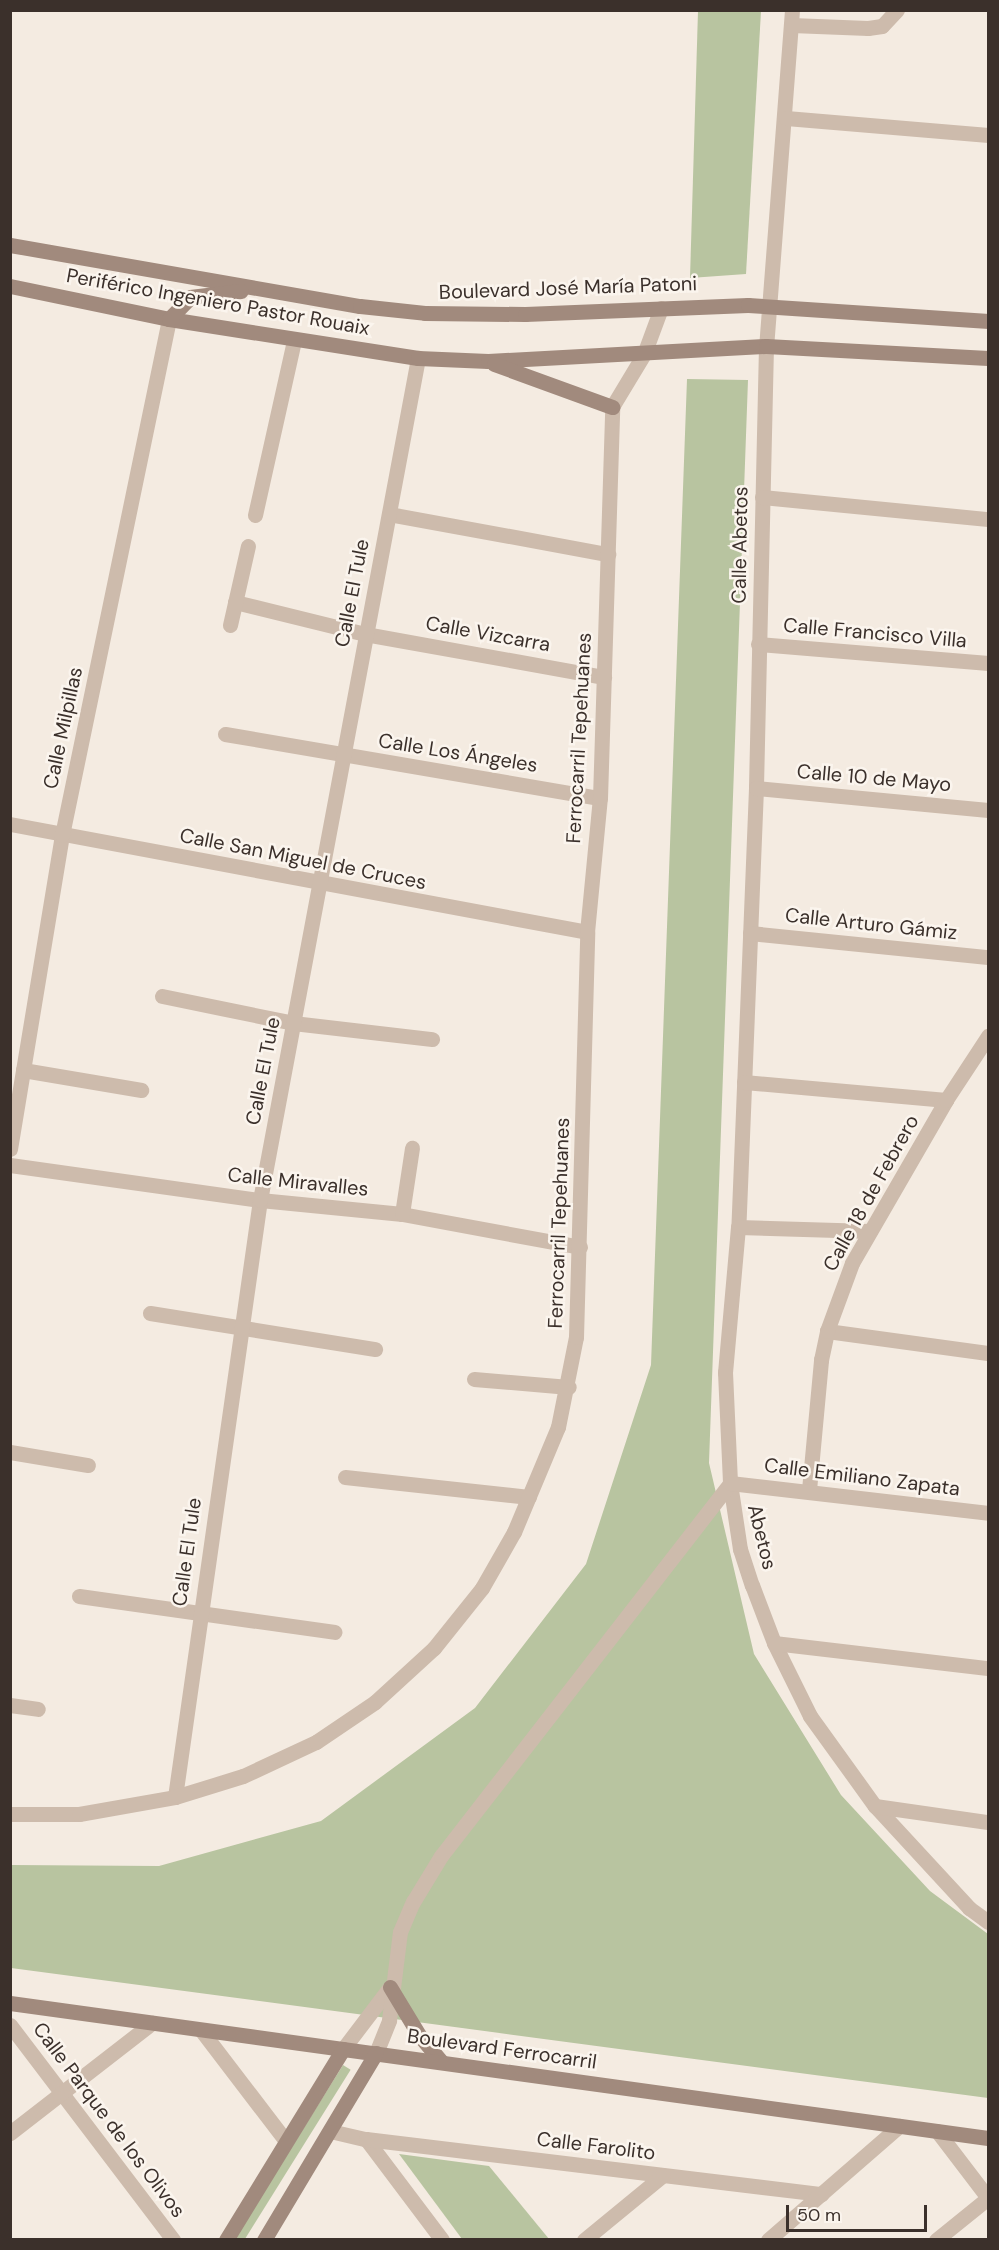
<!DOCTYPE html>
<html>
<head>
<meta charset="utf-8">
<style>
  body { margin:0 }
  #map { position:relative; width:999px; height:2250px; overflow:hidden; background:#f4ebe1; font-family:"DM Sans",sans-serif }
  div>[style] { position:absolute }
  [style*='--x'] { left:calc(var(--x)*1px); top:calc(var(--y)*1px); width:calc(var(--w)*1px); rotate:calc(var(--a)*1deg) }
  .green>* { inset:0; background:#b8c4a0; transform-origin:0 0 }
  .street>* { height:15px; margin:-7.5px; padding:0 7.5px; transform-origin:7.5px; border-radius:7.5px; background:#cdbbac }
  .secondary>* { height:15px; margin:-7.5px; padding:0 7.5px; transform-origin:7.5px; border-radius:7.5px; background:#a18a7d }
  span { translate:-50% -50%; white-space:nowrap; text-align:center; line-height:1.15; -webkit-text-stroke:5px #fbf5ee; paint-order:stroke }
  .street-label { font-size:20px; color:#3b302b }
  .frame { position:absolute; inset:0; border:12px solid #3b302b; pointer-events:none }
  .scale { position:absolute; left:786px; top:2205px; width:141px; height:27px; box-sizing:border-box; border:3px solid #3b302b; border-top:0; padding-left:8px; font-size:18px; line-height:21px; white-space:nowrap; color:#3b302b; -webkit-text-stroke:4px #fbf5ee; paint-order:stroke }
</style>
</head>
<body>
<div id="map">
  <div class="green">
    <div style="clip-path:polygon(698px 11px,761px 11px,746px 274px,690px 278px)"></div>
    <div style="clip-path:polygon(687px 379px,748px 380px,709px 1463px,754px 1654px,841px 1795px,930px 1891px,988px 1934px,988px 2098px,11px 1968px,11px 1865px,159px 1866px,321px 1821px,475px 1708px,586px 1564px,651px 1365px)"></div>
    <div style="left:343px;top:2065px;width:9px;height:206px;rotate:32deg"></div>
    <div style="clip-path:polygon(399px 2154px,489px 2166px,549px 2239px,462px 2239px)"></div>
  </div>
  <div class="street">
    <div style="--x:792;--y:10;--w:337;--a:94.4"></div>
    <div style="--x:766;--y:346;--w:442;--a:91.3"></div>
    <div style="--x:756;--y:788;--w:439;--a:92.3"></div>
    <div style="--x:738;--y:1227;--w:146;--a:95.1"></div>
    <div style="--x:725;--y:1372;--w:111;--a:87.4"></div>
    <div style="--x:730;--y:1483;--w:67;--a:81.4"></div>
    <div style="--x:740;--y:1549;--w:38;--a:72"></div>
    <div style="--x:752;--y:1585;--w:62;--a:69.2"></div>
    <div style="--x:774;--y:1643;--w:81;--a:63.7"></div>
    <div style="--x:810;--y:1716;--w:111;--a:54.2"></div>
    <div style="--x:875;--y:1806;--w:139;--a:47.3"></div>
    <div style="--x:969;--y:1908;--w:24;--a:36"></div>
    <div style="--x:791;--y:25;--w:77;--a:2.2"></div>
    <div style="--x:868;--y:28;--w:14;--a:-8"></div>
    <div style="--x:882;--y:26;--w:22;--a:-47"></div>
    <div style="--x:786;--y:118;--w:203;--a:4.8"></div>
    <div style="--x:762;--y:497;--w:227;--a:5.6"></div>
    <div style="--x:389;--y:514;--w:223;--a:10.4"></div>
    <div style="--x:255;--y:515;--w:179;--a:-77.4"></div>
    <div style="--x:235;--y:602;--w:134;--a:13.8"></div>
    <div style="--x:365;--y:634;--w:243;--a:10.2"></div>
    <div style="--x:230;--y:625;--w:81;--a:-77.2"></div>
    <div style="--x:758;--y:644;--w:231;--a:4.7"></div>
    <div style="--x:225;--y:734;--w:380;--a:9.7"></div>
    <div style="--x:756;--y:788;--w:233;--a:5.4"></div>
    <div style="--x:10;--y:824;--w:587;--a:10.6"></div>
    <div style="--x:750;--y:933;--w:239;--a:5.8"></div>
    <div style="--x:162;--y:996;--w:134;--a:11.6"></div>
    <div style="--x:293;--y:1023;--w:140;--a:6.6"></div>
    <div style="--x:23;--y:1070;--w:120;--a:9.6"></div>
    <div style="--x:744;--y:1082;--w:203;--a:5.1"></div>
    <div style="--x:10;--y:1149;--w:318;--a:-80.6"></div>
    <div style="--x:62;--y:835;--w:527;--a:-78.28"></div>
    <div style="--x:10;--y:1165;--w:252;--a:8"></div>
    <div style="--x:260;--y:1200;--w:143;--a:5.6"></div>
    <div style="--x:402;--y:1214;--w:181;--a:10.5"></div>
    <div style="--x:402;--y:1214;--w:67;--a:-81.4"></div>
    <div style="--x:738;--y:1227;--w:132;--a:1.7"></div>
    <div style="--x:150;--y:1313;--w:228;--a:9.1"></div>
    <div style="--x:827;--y:1331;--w:162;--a:7.8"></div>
    <div style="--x:474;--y:1379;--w:95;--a:4.8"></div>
    <div style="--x:10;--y:1452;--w:79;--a:9.5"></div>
    <div style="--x:345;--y:1477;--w:185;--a:6.2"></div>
    <div style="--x:809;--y:1490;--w:131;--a:-84.7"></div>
    <div style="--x:821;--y:1360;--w:30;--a:-78"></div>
    <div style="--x:827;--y:1331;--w:72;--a:-69.8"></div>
    <div style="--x:852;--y:1263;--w:188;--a:-60"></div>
    <div style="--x:946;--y:1100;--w:77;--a:-56.7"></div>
    <div style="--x:79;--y:1596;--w:258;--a:8"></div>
    <div style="--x:774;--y:1643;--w:215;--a:6.7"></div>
    <div style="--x:10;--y:1705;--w:28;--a:8"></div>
    <div style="--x:175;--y:1797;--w:603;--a:-81.9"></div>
    <div style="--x:260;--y:1200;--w:857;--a:-79.37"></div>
    <div style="--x:875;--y:1806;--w:114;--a:8.1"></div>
    <div style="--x:10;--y:1814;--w:69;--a:0"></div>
    <div style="--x:79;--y:1814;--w:97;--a:-10"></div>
    <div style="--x:175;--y:1797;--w:71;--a:-17.2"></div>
    <div style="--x:243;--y:1776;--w:81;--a:-25"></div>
    <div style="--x:316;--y:1742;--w:71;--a:-34.1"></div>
    <div style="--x:375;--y:1702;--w:80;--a:-42.5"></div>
    <div style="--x:434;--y:1648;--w:77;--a:-51.3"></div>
    <div style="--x:482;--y:1588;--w:64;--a:-60.3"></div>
    <div style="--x:514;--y:1532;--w:114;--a:-67.3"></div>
    <div style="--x:558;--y:1427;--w:92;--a:-78.7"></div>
    <div style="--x:576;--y:1337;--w:405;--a:-88.4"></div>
    <div style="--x:587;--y:932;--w:135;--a:-84.5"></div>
    <div style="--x:600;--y:798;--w:391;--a:-88.2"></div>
    <div style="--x:612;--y:407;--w:62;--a:-58.9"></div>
    <div style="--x:644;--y:354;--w:49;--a:-69.7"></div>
    <div style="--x:10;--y:2025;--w:270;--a:52.8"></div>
    <div style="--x:201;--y:2030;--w:140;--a:52.6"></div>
    <div style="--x:343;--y:2049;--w:78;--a:-52.8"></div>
    <div style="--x:376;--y:2053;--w:35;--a:-68"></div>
    <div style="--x:389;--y:2020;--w:89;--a:-82.9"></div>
    <div style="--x:400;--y:1932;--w:33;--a:-67"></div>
    <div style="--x:413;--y:1902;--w:54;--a:-58.7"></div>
    <div style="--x:441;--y:1856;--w:472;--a:-52.2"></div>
    <div style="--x:730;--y:1483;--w:260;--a:6.6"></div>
    <div style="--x:330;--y:2131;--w:37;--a:13"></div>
    <div style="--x:366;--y:2139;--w:126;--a:53"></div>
    <div style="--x:937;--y:2131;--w:84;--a:52.7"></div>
    <div style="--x:10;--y:2133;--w:180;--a:-37.8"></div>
    <div style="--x:366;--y:2139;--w:459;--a:6.9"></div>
    <div style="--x:584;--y:2240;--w:102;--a:-39.4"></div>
    <div style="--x:768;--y:2240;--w:174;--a:-41"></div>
    <div style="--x:936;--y:2240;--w:67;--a:-38.9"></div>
  </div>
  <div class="secondary">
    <div style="--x:10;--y:245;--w:355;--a:9.9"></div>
    <div style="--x:360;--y:306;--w:65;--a:6.1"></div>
    <div style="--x:425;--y:313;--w:100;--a:0.6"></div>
    <div style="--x:525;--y:314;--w:223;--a:-2.3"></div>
    <div style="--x:748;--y:305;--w:241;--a:3.8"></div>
    <div style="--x:10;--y:286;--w:162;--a:11.7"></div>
    <div style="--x:169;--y:319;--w:252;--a:8.9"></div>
    <div style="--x:418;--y:358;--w:70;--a:2.5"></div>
    <div style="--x:488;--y:361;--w:278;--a:-3.1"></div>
    <div style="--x:766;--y:346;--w:222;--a:3.1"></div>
    <div style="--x:169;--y:319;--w:30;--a:-46"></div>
    <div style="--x:190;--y:297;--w:51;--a:-6.7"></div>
    <div style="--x:494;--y:364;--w:126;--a:20"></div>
    <div style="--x:390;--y:1987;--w:56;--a:58.9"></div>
    <div style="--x:419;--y:2035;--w:35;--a:50"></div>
    <div style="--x:10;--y:2003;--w:987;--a:7.86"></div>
    <div style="--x:226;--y:2240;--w:224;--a:-58.5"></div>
    <div style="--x:264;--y:2240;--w:218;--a:-59.1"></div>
  </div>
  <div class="street-label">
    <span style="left:568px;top:288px;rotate:-2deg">Boulevard José María Patoni</span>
    <span style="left:218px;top:302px;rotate:10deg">Periférico Ingeniero Pastor Rouaix</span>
    <span style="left:740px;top:545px;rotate:-89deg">Calle Abetos</span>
    <span style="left:352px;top:593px;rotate:-79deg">Calle El Tule</span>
    <span style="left:875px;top:633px;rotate:5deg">Calle Francisco Villa</span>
    <span style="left:488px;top:634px;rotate:10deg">Calle Vizcarra</span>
    <span style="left:63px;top:728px;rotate:-78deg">Calle Milpillas</span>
    <span style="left:579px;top:738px;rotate:-87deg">Ferrocarril Tepehuanes</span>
    <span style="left:458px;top:753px;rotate:9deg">Calle Los Ángeles</span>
    <span style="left:874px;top:778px;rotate:5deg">Calle 10 de Mayo</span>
    <span style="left:303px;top:859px;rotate:11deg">Calle San Miguel de Cruces</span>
    <span style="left:871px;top:924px;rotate:6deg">Calle Arturo Gámiz</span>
    <span style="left:263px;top:1071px;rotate:-79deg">Calle El Tule</span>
    <span style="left:298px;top:1182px;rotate:6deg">Calle Miravalles</span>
    <span style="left:871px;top:1193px;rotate:-61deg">Calle 18 de Febrero</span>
    <span style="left:559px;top:1223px;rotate:-88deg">Ferrocarril Tepehuanes</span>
    <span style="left:862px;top:1477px;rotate:7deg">Calle Emiliano Zapata</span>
    <span style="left:762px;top:1537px;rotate:76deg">Abetos</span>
    <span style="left:187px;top:1552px;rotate:-82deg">Calle El Tule</span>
    <span style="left:502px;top:2049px;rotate:8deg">Boulevard Ferrocarril</span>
    <span style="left:109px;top:2120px;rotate:53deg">Calle Parque de los Olivos</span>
    <span style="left:596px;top:2146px;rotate:7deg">Calle Farolito</span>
  </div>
  <div class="frame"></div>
  <div class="scale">50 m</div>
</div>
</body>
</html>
